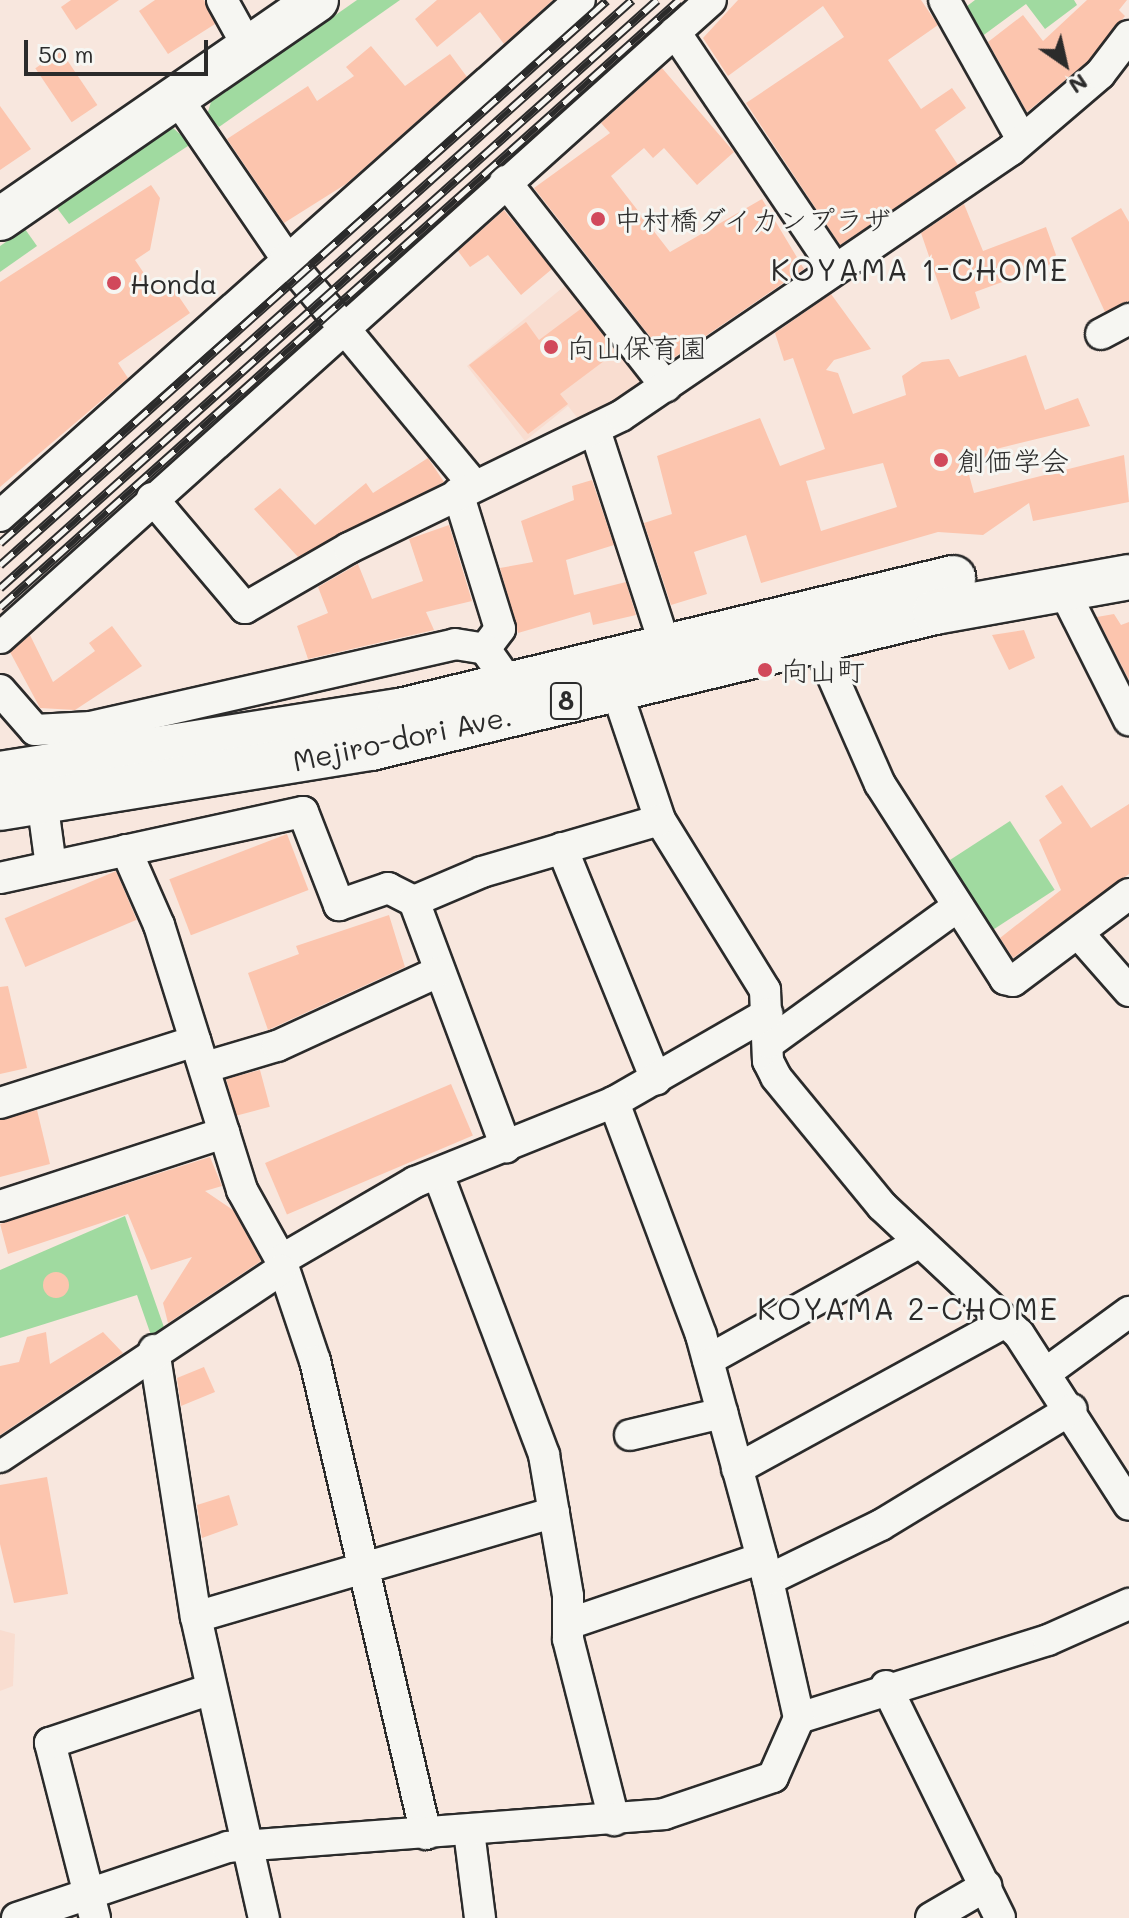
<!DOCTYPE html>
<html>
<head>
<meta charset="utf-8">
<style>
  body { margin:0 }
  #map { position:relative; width:1129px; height:1918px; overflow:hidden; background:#f8e7de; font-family:Mali,"Klee One",sans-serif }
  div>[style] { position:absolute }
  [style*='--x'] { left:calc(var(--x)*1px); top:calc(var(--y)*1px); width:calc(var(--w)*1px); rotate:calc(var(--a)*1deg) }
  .built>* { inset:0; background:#f9ddd0 }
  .green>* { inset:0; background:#a0daa0; transform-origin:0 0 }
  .building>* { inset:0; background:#fcc5ae; transform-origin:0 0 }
  .round { border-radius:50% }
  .roads { filter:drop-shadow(2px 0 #2b2b2b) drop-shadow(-2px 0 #2b2b2b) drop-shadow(0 2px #2b2b2b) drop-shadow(0 -2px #2b2b2b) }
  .street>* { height:30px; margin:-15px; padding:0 15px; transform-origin:15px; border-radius:15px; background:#f6f6f2 }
  .secondary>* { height:42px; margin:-21px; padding:0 21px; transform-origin:21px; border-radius:21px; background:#f6f6f2 }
  .primary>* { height:44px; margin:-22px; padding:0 22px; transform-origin:22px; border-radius:22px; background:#f6f6f2 }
  .rail>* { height:9px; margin-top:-4.5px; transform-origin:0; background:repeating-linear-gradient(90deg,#f6f6f2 0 18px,#2b2b2b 0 36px); box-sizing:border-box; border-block:2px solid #2b2b2b }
  .dots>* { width:22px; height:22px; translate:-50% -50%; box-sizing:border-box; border:4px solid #f6f6f2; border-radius:50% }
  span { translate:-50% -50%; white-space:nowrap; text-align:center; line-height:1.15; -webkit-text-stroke:6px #f6f6f2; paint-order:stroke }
  .shield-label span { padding:2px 6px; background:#f6f6f2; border:2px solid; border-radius:6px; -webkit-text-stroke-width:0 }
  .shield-label { font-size:26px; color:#2b2b2b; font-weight:700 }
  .poi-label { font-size:28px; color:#2b2b2b }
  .left { translate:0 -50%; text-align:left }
  .street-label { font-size:28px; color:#2b2b2b }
  .neighbourhood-label { font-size:30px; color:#2b2b2b; letter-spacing:2px }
  .north { position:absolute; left:1025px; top:24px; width:80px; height:80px; -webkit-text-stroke:6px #f6f6f2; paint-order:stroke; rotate:146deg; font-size:22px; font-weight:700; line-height:32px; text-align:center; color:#2b2b2b }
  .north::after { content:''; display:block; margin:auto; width:28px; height:36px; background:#2b2b2b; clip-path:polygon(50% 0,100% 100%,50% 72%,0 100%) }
  .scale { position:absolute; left:24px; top:40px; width:184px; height:36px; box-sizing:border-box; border:4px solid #2b2b2b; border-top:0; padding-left:10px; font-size:24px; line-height:28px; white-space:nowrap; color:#2b2b2b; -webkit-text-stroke:6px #f6f6f2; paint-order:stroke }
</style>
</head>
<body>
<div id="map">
  <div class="built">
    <div style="clip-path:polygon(572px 280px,648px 374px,646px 388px,583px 425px,568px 406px,525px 441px,467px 366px)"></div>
    <div style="clip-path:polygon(0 1630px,15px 1634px,13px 1686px,0 1691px)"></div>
  </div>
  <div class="green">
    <div style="clip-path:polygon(357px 0,400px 0,219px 127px,207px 115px,211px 102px)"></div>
    <div style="clip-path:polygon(975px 0,1074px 0,1077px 5px,1045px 29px,1026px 4px,981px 37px,962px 10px)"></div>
    <div style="clip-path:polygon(172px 127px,191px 144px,69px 224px,57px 208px)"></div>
    <div style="clip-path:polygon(25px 229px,37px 246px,0 272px,0 246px)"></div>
    <div style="left:1010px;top:821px;width:82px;height:73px;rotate:57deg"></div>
    <div style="clip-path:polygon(125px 1216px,166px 1333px,153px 1341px,137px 1295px,0 1338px,0 1270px)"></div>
  </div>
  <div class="building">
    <div style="clip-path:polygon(71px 0,119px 0,76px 30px,61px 7px)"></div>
    <div style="clip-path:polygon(155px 0,204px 0,215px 24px,168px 54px,139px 11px)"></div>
    <div style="clip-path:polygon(437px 0,553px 0,504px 44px,480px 12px,437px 47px,415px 19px)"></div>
    <div style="clip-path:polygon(738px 0,921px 0,938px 25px,888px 60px,921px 109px,952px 88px,966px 108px,935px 130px,958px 165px,840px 245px,746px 103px,844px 37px,823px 6px,728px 76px,703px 38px)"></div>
    <div style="clip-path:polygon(1087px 0,1127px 0,1119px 10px,1125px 16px,1087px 62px,1027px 112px,988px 42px,1023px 15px,1043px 41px)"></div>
    <div style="clip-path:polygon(371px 46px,405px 86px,450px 54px,467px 77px,346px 184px,284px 223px,227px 139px,308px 86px,317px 101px,354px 76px,346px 67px)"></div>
    <div style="left:61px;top:51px;width:65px;height:31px;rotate:56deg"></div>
    <div style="clip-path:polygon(662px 68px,734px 152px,697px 185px,664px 148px,653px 158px,644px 148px,611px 176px,670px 252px,762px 199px,804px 269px,669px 361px,534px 188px,610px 133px,601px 123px)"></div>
    <div style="clip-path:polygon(0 106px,31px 149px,0 170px)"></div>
    <div style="clip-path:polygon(151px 185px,160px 198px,150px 250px,135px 260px,160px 297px,173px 288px,190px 313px,118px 363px,128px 378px,0 487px,0 282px)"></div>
    <div style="clip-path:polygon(964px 204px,983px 251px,1046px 227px,1056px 255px,1049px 265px,975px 292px,980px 308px,951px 320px,921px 233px)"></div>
    <div style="clip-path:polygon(1121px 208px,1129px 222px,1129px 301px,1105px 312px,1071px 238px)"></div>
    <div style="clip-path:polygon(504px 210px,552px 269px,521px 295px,488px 255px,470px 267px,458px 251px)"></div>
    <div style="clip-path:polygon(evenodd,831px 294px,871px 349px,834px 360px,826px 370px,838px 373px,853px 414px,906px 395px,902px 376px,922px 362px,949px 359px,959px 377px,1026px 355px,1045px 410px,1078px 398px,1090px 426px,996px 449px,998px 454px,966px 464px,974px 493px,1124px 455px,1129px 502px,1033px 521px,1029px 503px,983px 535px,938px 532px,761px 583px,746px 535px,694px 552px,707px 594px,671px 605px,644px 523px,672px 514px,657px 456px,760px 418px,780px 466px,825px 449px,793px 358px,784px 361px,775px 333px,831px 294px,883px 463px,897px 507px,821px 531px,806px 481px,883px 463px)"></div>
    <div style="clip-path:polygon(582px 308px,616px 352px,560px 394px,568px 404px,528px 434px,469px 365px,526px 322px,539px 340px)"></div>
    <div style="clip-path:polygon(428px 458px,444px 482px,298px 557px,254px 509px,280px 488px,315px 525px,366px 483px,373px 493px)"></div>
    <div style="clip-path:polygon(592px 480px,614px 545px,566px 560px,574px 595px,626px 582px,636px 615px,593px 625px,590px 612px,518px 633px,500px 568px,533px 562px,521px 521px,574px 500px,572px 486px)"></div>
    <div style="clip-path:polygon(449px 525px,472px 601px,426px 612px,434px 630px,308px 659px,297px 626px,328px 613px,318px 587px,358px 564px,372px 599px,423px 581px,409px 539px)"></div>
    <div style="clip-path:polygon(1114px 614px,1121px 625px,1129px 622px,1129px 680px,1097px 617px)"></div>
    <div style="clip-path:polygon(112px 626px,142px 666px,75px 710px,40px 708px,10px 652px,30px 635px,53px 682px,95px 651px,89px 643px)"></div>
    <div style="clip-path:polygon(1024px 630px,1035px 658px,1009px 670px,992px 635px)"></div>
    <div style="clip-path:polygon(1062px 785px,1091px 828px,1129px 804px,1129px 874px,1013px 958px,1000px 938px,1061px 890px,1039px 840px,1062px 823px,1045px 796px)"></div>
    <div style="left:287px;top:834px;width:60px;height:126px;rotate:69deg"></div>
    <div style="left:116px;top:871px;width:53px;height:121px;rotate:67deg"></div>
    <div style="clip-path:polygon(389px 915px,405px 967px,268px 1030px,248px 973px,299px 954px,296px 946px)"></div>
    <div style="clip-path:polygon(8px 986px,27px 1068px,0 1074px,0 987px)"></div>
    <div style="left:260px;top:1070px;width:38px;height:35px;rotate:75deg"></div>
    <div style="left:451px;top:1084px;width:56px;height:202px;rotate:67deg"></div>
    <div style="clip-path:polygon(37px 1110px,50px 1164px,0 1177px,0 1120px)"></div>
    <div style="clip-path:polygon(210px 1157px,222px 1186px,205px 1191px,233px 1210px,261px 1261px,168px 1323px,163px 1303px,192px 1257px,151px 1270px,128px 1214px,8px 1254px,0 1224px)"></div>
    <div class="round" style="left:43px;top:1272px;width:26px;height:26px"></div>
    <div style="clip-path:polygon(46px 1332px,50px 1364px,103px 1332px,123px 1353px,0 1435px,0 1366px,19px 1362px,27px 1337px)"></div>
    <div style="clip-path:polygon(204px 1367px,215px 1392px,181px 1406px,177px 1378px)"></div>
    <div style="clip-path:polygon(47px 1477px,68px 1594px,14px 1603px,0 1544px,0 1485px)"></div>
    <div style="clip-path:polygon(229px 1495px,238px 1525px,202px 1538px,197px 1505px)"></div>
  </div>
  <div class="roads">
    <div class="street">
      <div style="--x:222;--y:0;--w:54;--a:61"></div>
      <div style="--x:944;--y:0;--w:158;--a:60.8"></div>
      <div style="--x:675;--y:32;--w:285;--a:56"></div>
      <div style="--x:177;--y:98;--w:194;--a:55.7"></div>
      <div style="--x:286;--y:258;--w:295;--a:50.4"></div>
      <div style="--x:505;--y:181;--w:261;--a:51.9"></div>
      <div style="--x:1101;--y:334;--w:32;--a:-28"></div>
      <div style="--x:595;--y:430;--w:226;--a:72"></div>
      <div style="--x:458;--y:493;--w:142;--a:72.8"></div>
      <div style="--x:500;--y:629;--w:25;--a:127"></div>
      <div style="--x:152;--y:498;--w:144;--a:49.8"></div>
      <div style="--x:245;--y:608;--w:120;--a:-30"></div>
      <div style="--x:349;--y:548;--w:302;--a:-25.9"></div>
      <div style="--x:621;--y:416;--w:472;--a:-34.3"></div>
      <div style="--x:1011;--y:150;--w:117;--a:-40.5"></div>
      <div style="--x:1100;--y:74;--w:48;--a:-52.7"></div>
      <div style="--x:0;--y:516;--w:776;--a:-41.66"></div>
      <div style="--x:1063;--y:589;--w:147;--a:63.3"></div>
      <div style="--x:0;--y:638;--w:955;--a:-41.9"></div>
      <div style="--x:818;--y:643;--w:154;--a:66.3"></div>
      <div style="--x:880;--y:784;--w:232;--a:57.3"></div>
      <div style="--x:1005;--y:979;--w:8;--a:14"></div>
      <div style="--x:1013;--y:981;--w:145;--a:-36.9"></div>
      <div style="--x:616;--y:689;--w:138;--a:71.4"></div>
      <div style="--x:660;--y:820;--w:200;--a:58.3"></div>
      <div style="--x:765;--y:990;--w:71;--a:87.6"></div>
      <div style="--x:768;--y:1061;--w:18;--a:63"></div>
      <div style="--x:776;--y:1077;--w:167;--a:50.6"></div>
      <div style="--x:882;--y:1206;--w:187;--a:43.1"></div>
      <div style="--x:1019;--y:1334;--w:203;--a:57.2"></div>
      <div style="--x:0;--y:690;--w:53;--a:48.8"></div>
      <div style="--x:35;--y:730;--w:56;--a:-3.1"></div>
      <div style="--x:91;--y:727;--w:373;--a:-12.8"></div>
      <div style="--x:455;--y:644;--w:30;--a:9"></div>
      <div style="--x:485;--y:649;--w:42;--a:54.8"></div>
      <div style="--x:40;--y:785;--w:82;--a:82.3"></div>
      <div style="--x:562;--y:848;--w:250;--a:67.9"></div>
      <div style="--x:126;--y:850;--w:82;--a:66.3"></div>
      <div style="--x:159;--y:925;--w:278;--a:72.6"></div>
      <div style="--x:242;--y:1190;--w:80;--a:60.9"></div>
      <div style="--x:281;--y:1260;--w:107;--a:71.4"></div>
      <div style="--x:315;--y:1361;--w:486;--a:76.8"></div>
      <div style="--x:0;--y:878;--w:310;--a:-12.3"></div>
      <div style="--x:303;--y:812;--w:100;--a:68.8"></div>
      <div style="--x:339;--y:905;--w:52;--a:-19.1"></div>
      <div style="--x:388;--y:888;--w:29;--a:27"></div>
      <div style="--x:414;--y:901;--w:263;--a:69.5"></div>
      <div style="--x:414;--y:901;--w:74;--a:-23.1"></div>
      <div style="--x:482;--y:872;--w:185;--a:-16.3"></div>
      <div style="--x:1079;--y:934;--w:76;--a:48.7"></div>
      <div style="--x:769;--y:1043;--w:233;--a:-35.9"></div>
      <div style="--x:206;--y:1067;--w:74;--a:-16.5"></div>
      <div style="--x:277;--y:1046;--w:175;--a:-24.7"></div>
      <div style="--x:0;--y:1103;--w:205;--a:-17.6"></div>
      <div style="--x:438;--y:1174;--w:300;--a:69.3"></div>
      <div style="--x:544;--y:1455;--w:143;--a:80.3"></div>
      <div style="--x:568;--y:1596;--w:43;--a:90"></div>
      <div style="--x:568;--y:1639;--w:187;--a:75.7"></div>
      <div style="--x:0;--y:1206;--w:236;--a:-18.1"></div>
      <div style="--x:281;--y:1260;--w:155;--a:-30.2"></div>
      <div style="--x:415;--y:1182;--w:214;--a:-21.9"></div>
      <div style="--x:614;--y:1102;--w:177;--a:-29.9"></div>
      <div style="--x:154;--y:1350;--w:270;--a:81.1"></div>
      <div style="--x:196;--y:1617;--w:309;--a:77.3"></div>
      <div style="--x:708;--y:1360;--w:243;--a:-29.1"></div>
      <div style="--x:1047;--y:1372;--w:102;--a:-36.2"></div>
      <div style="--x:630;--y:1435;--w:95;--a:-13.4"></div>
      <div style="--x:0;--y:1457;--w:337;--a:-33.7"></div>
      <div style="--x:737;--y:1469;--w:307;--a:-28.7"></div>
      <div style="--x:768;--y:1580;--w:126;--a:-26"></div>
      <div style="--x:881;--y:1525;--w:223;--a:-31.3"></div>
      <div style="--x:196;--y:1617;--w:373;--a:-16.3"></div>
      <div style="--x:568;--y:1624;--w:205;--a:-18.8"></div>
      <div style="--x:886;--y:1686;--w:258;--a:63.8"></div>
      <div style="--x:799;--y:1718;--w:261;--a:-17.4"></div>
      <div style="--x:1048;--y:1640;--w:89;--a:-24"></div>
      <div style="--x:469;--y:1831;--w:88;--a:82.8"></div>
      <div style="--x:17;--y:1918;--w:223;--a:-18.6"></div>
      <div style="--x:228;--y:1847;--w:437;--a:-4.3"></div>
      <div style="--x:664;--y:1814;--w:115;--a:-18.7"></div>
      <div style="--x:773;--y:1777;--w:64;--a:-66.2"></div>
      <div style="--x:799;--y:1718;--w:141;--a:-102.7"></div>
      <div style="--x:768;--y:1580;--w:254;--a:-105.3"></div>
      <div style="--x:701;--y:1335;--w:249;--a:-110.5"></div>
      <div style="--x:95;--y:1918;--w:181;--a:-104.4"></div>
      <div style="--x:50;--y:1743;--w:170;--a:-18.5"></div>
      <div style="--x:931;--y:1918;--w:64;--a:-30.2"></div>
    </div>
    <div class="secondary">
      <div style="--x:0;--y:219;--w:385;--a:-34.6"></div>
    </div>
    <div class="primary">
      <div style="--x:0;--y:774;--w:405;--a:-9"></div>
      <div style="--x:400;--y:711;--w:569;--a:-13.52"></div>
      <div style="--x:0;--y:808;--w:376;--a:-9.2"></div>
      <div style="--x:371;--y:748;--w:580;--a:-13.56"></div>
      <div style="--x:935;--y:612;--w:197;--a:-10.2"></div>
    </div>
  </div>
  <div class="rail">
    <div style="--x:0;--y:543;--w:814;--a:-41.81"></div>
    <div style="--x:0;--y:565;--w:848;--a:-41.8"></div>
    <div style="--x:0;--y:588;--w:882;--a:-41.83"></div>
    <div style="--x:0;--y:607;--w:911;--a:-41.8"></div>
  </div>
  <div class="dots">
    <div style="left:598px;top:219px;background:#d1495b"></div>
    <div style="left:114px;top:283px;background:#d1495b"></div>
    <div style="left:551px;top:347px;background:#d1495b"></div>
    <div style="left:941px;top:460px;background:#d1495b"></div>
    <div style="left:765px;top:670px;background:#d1495b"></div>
  </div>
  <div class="shield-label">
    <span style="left:566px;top:701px">8</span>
  </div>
  <div class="poi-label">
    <span class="left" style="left:614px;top:219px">中村橋ダイカンプラザ</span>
    <span class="left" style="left:130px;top:283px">Honda</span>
    <span class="left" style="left:567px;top:347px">向山保育園</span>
    <span class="left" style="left:957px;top:460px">創価学会</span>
    <span class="left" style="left:781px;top:670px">向山町</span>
  </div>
  <div class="street-label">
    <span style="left:402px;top:738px;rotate:-12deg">Mejiro-dori Ave.</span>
  </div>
  <div class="neighbourhood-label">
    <span style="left:920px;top:269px">KOYAMA 1-CHOME</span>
    <span style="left:908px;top:1308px">KOYAMA 2-CHOME</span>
  </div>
  <div class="north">N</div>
  <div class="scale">50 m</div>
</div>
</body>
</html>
